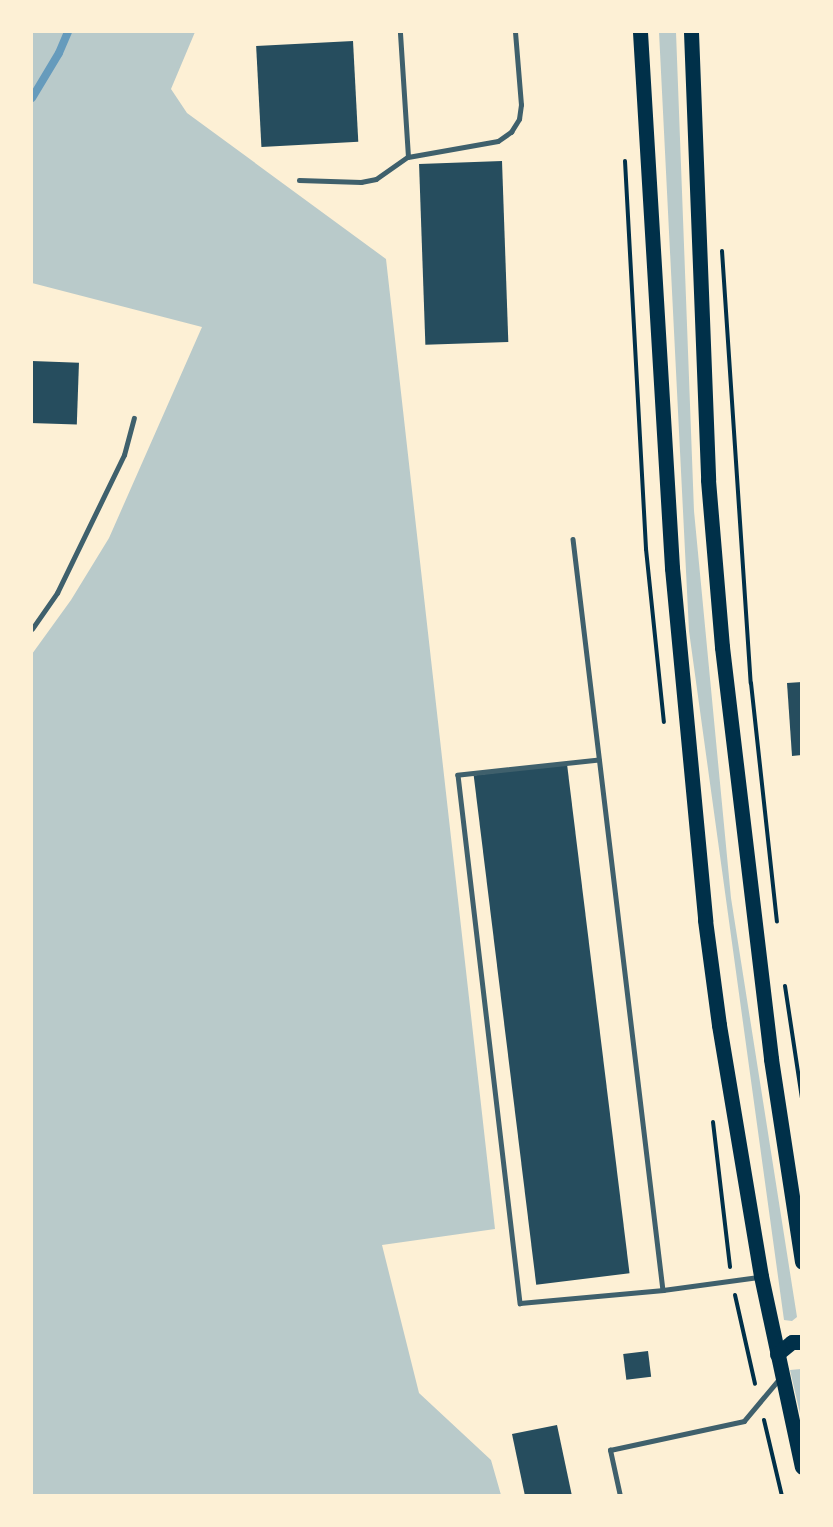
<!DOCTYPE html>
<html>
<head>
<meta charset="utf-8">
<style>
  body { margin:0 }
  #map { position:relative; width:833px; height:1527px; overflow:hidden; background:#fdf0d5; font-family:"Alegreya Sans",sans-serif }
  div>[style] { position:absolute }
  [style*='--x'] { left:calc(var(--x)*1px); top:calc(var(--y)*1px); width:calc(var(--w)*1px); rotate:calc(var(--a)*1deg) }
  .green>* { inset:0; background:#b9caca }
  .stream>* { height:8px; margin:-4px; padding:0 4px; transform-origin:4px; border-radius:4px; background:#669bbc }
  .building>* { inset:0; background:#264d5e; transform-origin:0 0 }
  .path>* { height:4px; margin:-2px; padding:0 2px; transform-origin:2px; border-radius:2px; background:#003049 }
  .service>* { height:4.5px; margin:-2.25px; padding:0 2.25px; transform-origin:2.25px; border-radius:2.25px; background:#3f606c }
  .primary>* { height:15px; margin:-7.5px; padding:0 7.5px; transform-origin:7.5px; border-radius:7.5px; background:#003049 }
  span { translate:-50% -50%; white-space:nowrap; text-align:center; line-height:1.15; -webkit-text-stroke:6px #fdf0d5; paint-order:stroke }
  .frame { position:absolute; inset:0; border:33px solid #fdf0d5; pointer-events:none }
</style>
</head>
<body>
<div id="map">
  <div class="green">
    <div style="clip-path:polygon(32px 32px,195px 32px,171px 89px,187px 113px,386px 259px,495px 1229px,382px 1245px,419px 1393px,491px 1460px,501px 1495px,32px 1495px,32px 654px,71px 600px,109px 538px,202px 327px,32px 283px)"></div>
    <div style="clip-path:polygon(659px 32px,676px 32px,694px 511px,731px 898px,797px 1317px,792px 1321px,784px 1320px,689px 631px)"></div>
    <div style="clip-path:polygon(801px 1369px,802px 1369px,801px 1418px,790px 1370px)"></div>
  </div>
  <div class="stream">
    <div style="--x:32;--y:98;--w:52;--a:-59"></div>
    <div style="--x:59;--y:53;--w:23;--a:-67"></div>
  </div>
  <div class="building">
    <div style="left:353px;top:41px;width:101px;height:97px;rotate:87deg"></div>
    <div style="left:502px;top:161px;width:181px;height:83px;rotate:88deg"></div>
    <div style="left:32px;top:361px;width:47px;height:62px;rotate:2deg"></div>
    <div style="clip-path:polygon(802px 682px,802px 755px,792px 756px,787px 683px)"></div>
    <div style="left:567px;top:764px;width:513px;height:94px;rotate:83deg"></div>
    <div style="left:648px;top:1351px;width:26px;height:25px;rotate:83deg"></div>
    <div style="clip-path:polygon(557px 1425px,572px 1496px,525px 1496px,512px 1434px)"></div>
  </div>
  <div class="path">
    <div style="--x:625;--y:161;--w:389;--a:86.9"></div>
    <div style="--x:646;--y:549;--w:174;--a:84.1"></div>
    <div style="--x:722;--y:251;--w:433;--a:86.2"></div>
    <div style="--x:751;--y:683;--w:240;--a:83.8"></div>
    <div style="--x:785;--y:986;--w:114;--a:81.4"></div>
    <div style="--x:713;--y:1122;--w:146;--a:83.3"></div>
    <div style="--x:735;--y:1295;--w:91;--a:77.3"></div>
    <div style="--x:764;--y:1420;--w:78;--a:76.7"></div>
  </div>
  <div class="service">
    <div style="--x:408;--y:157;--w:91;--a:-10.1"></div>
    <div style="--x:498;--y:141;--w:16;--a:-35"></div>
    <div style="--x:511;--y:132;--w:15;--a:-58"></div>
    <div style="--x:519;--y:119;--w:14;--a:-82"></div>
    <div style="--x:521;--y:105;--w:73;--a:-94.7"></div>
    <div style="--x:299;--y:180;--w:62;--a:1.8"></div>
    <div style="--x:361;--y:182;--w:15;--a:-11"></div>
    <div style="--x:376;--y:179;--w:39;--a:-35"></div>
    <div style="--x:408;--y:157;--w:125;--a:-93.7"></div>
    <div style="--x:573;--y:539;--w:756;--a:83.17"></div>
    <div style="--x:32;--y:629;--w:44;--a:-55.2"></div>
    <div style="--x:57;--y:593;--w:153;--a:-64.1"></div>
    <div style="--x:124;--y:455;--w:38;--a:-75"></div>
    <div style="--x:599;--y:760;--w:142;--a:173.9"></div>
    <div style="--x:458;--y:775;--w:532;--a:83.3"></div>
    <div style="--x:520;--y:1303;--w:144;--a:-5.2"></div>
    <div style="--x:663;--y:1290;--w:96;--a:-7.8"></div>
    <div style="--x:620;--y:1496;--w:47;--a:-102.3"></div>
    <div style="--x:610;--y:1450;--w:137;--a:-12.2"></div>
    <div style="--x:744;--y:1421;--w:56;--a:-50.1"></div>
  </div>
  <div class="primary">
    <div style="--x:640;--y:32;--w:537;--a:86.58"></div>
    <div style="--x:672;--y:568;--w:354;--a:84.6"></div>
    <div style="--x:705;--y:920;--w:106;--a:82.4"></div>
    <div style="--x:719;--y:1025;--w:254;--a:80.5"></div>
    <div style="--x:761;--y:1276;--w:195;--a:77.9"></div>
    <div style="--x:691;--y:32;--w:448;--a:87.8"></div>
    <div style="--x:708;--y:480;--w:168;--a:85.2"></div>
    <div style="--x:722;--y:647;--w:415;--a:83.2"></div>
    <div style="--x:771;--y:1059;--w:205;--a:81.3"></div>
    <div style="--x:777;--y:1354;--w:19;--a:-39"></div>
    <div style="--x:792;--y:1342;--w:10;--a:0"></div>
  </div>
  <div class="frame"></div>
</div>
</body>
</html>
